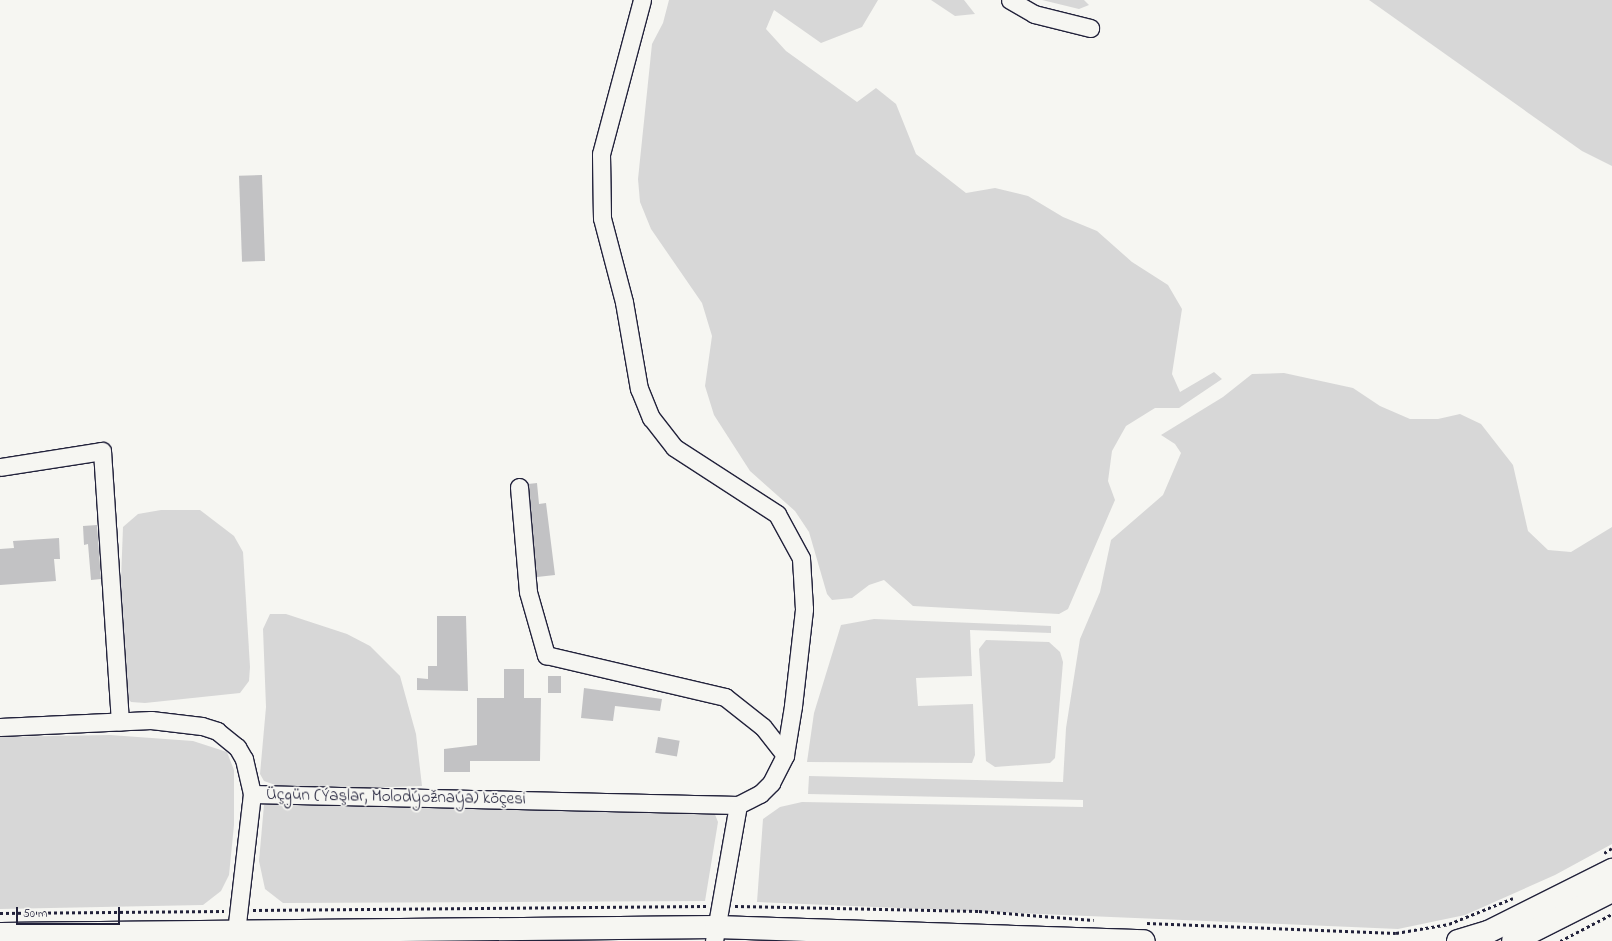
<!DOCTYPE html>
<html>
<head>
<meta charset="utf-8">
<style>
  body { margin:0 }
  #map { position:relative; width:1612px; height:941px; overflow:hidden; background:#f6f6f2; font-family:"Indie Flower",sans-serif }
  div>[style] { position:absolute }
  [style*='--x'] { left:calc(var(--x)*1px); top:calc(var(--y)*1px); width:calc(var(--w)*1px); rotate:calc(var(--a)*1deg) }
  .green>* { inset:0; background:#d7d7d7 }
  .building>* { inset:0; background:#c2c2c4; transform-origin:0 0 }
  .path>* { height:2.5px; margin-top:-1.25px; transform-origin:0; background:repeating-linear-gradient(90deg,#22223b 0 3px,transparent 0 6px) }
  .roads { filter:drop-shadow(1px 0 #22223b) drop-shadow(-1px 0 #22223b) drop-shadow(0 1px #22223b) drop-shadow(0 -1px #22223b) }
  .minor>* { height:17px; margin:-8.5px; padding:0 8.5px; transform-origin:8.5px; border-radius:8.5px; background:#f6f6f2 }
  .major>* { height:22px; margin:-11px; padding:0 11px; transform-origin:11px; border-radius:11px; background:#f6f6f2 }
  span { translate:-50% -50%; white-space:nowrap; text-align:center; line-height:1.15; -webkit-text-stroke:4px #f6f6f2; paint-order:stroke }
  .street-label { font-size:17px; color:#22223b }
  .scale { position:absolute; left:16px; top:907px; width:104px; height:18px; box-sizing:border-box; border:2px solid #22223b; border-top:0; padding-left:5px; font-size:12px; line-height:14px; white-space:nowrap; color:#22223b; -webkit-text-stroke:3px #f6f6f2; paint-order:stroke }
</style>
</head>
<body>
<div id="map">
  <div class="green">
    <div style="clip-path:polygon(669px 0,878px 0,862px 27px,821px 43px,774px 10px,766px 29px,786px 51px,857px 102px,876px 88px,896px 104px,916px 154px,966px 193px,995px 188px,1028px 196px,1063px 217px,1097px 231px,1132px 262px,1168px 285px,1182px 309px,1172px 374px,1180px 392px,1214px 372px,1222px 379px,1179px 408px,1155px 408px,1126px 426px,1112px 451px,1108px 481px,1115px 500px,1068px 609px,1059px 614px,913px 606px,884px 580px,869px 585px,852px 598px,832px 600px,827px 594px,809px 532px,795px 511px,750px 471px,714px 415px,705px 386px,712px 336px,702px 303px,651px 229px,640px 202px,638px 179px,652px 44px,663px 23px)"></div>
    <div style="clip-path:polygon(931px 0,964px 0,975px 14px,955px 16px)"></div>
    <div style="clip-path:polygon(1042px 0,1084px 0,1089px 5px,1079px 9px)"></div>
    <div style="clip-path:polygon(1369px 0,1612px 0,1612px 166px,1582px 151px)"></div>
    <div style="clip-path:polygon(1284px 373px,1353px 388px,1380px 406px,1410px 419px,1438px 419px,1460px 414px,1481px 424px,1513px 465px,1528px 531px,1548px 550px,1571px 552px,1612px 527px,1612px 844px,1555px 875px,1465px 915px,1398px 929px,757px 902px,763px 819px,780px 807px,802px 802px,1083px 807px,1083px 800px,808px 794px,809px 776px,1063px 782px,1066px 728px,1080px 639px,1100px 592px,1111px 540px,1163px 495px,1181px 453px,1175px 444px,1161px 435px,1223px 397px,1252px 374px)"></div>
    <div style="clip-path:polygon(161px 510px,200px 510px,234px 536px,243px 552px,250px 667px,249px 681px,240px 693px,145px 703px,131px 702px,125px 695px,120px 607px,123px 527px,138px 514px)"></div>
    <div style="clip-path:polygon(270px 614px,286px 614px,347px 634px,370px 646px,400px 676px,416px 734px,422px 786px,328px 789px,281px 787px,264px 781px,260px 774px,266px 707px,263px 629px)"></div>
    <div style="clip-path:polygon(874px 619px,1051px 626px,1051px 633px,970px 630px,972px 676px,916px 678px,918px 706px,973px 704px,975px 755px,972px 763px,807px 762px,814px 713px,841px 625px)"></div>
    <div style="clip-path:polygon(986px 640px,1049px 642px,1060px 652px,1063px 662px,1055px 758px,1050px 763px,995px 767px,986px 761px,979px 649px)"></div>
    <div style="clip-path:polygon(110px 735px,193px 741px,227px 752px,234px 770px,234px 825px,229px 875px,221px 891px,203px 905px,0 909px,0 737px)"></div>
    <div style="clip-path:polygon(272px 803px,712px 807px,718px 822px,705px 901px,283px 903px,265px 889px,259px 861px,264px 805px)"></div>
  </div>
  <div class="building">
    <div style="left:262px;top:175px;width:86px;height:23px;rotate:88deg"></div>
    <div style="clip-path:polygon(537px 483px,539px 504px,546px 503px,555px 575px,537px 577px,528px 484px)"></div>
    <div style="clip-path:polygon(97px 525px,101px 579px,91px 580px,88px 544px,84px 545px,83px 526px)"></div>
    <div style="clip-path:polygon(59px 538px,60px 559px,54px 559px,56px 581px,0 585px,0 549px,14px 548px,13px 541px)"></div>
    <div style="clip-path:polygon(437px 616px,466px 616px,468px 691px,417px 690px,417px 678px,428px 679px,428px 666px,437px 666px)"></div>
    <div style="clip-path:polygon(504px 669px,524px 669px,524px 698px,541px 698px,540px 761px,470px 761px,470px 772px,444px 772px,444px 749px,477px 745px,477px 698px,504px 698px)"></div>
    <div style="left:548px;top:676px;width:13px;height:17px"></div>
    <div style="clip-path:polygon(584px 688px,662px 699px,660px 711px,615px 706px,613px 721px,581px 718px)"></div>
    <div style="left:658px;top:737px;width:22px;height:16px;rotate:10deg"></div>
  </div>
  <div class="path">
    <div style="--x:1604;--y:853;--w:9;--a:-32"></div>
    <div style="--x:735;--y:906;--w:244;--a:1.2"></div>
    <div style="--x:979;--y:911;--w:115;--a:4.5"></div>
    <div style="--x:253;--y:910;--w:453;--a:-0.5"></div>
    <div style="--x:0;--y:913;--w:224;--a:-0.5"></div>
    <div style="--x:1147;--y:923;--w:249;--a:2.3"></div>
    <div style="--x:1396;--y:933;--w:54;--a:-9.6"></div>
    <div style="--x:1449;--y:924;--w:69;--a:-22.1"></div>
    <div style="--x:1560;--y:941;--w:59;--a:-27.4"></div>
  </div>
  <div class="roads">
    <div class="minor">
      <div style="--x:1010;--y:0;--w:28;--a:30"></div>
      <div style="--x:1034;--y:14;--w:58;--a:14"></div>
      <div style="--x:0;--y:467;--w:103;--a:-8.9"></div>
      <div style="--x:102;--y:451;--w:271;--a:86.2"></div>
      <div style="--x:519;--y:487;--w:105;--a:85.1"></div>
      <div style="--x:528;--y:592;--w:66;--a:74.1"></div>
      <div style="--x:546;--y:655;--w:184;--a:13.2"></div>
      <div style="--x:725;--y:697;--w:48;--a:38.3"></div>
      <div style="--x:763;--y:727;--w:36;--a:52"></div>
      <div style="--x:0;--y:727;--w:151;--a:-2.7"></div>
      <div style="--x:151;--y:720;--w:51;--a:6.7"></div>
      <div style="--x:202;--y:726;--w:16;--a:18"></div>
      <div style="--x:217;--y:731;--w:26;--a:39"></div>
      <div style="--x:237;--y:747;--w:14;--a:60"></div>
      <div style="--x:244;--y:759;--w:36;--a:77"></div>
      <div style="--x:252;--y:794;--w:486;--a:1.3"></div>
      <div style="--x:738;--y:805;--w:25;--a:-27"></div>
      <div style="--x:760;--y:794;--w:16;--a:-45"></div>
      <div style="--x:771;--y:783;--w:31;--a:-63"></div>
      <div style="--x:785;--y:755;--w:50;--a:-80.7"></div>
      <div style="--x:793;--y:706;--w:98;--a:-83.5"></div>
      <div style="--x:804;--y:609;--w:51;--a:-93.4"></div>
      <div style="--x:801;--y:558;--w:50;--a:-118.6"></div>
      <div style="--x:777;--y:514;--w:123;--a:-147"></div>
      <div style="--x:674;--y:447;--w:37;--a:-128"></div>
      <div style="--x:651;--y:418;--w:31;--a:-112"></div>
      <div style="--x:639;--y:389;--w:88;--a:-99.8"></div>
      <div style="--x:624;--y:302;--w:87;--a:-104.7"></div>
      <div style="--x:602;--y:218;--w:64;--a:-90.9"></div>
      <div style="--x:601;--y:154;--w:159;--a:-75.1"></div>
      <div style="--x:236;--y:932;--w:139;--a:-83.4"></div>
      <div style="--x:714;--y:941;--w:138;--a:-80"></div>
    </div>
    <div class="major">
      <div style="--x:0;--y:934;--w:716;--a:-0.56"></div>
      <div style="--x:716;--y:927;--w:428;--a:1.9"></div>
      <div style="--x:1458;--y:941;--w:31;--a:-17"></div>
      <div style="--x:1488;--y:932;--w:139;--a:-26.6"></div>
      <div style="--x:1513;--y:941;--w:111;--a:-26.8"></div>
    </div>
  </div>
  <div class="street-label">
    <span style="left:396px;top:797px;rotate:1deg">Üçgün (Ýaşlar, Molodýožnaýa) köçesi</span>
  </div>
  <div class="scale">50 m</div>
</div>
</body>
</html>
